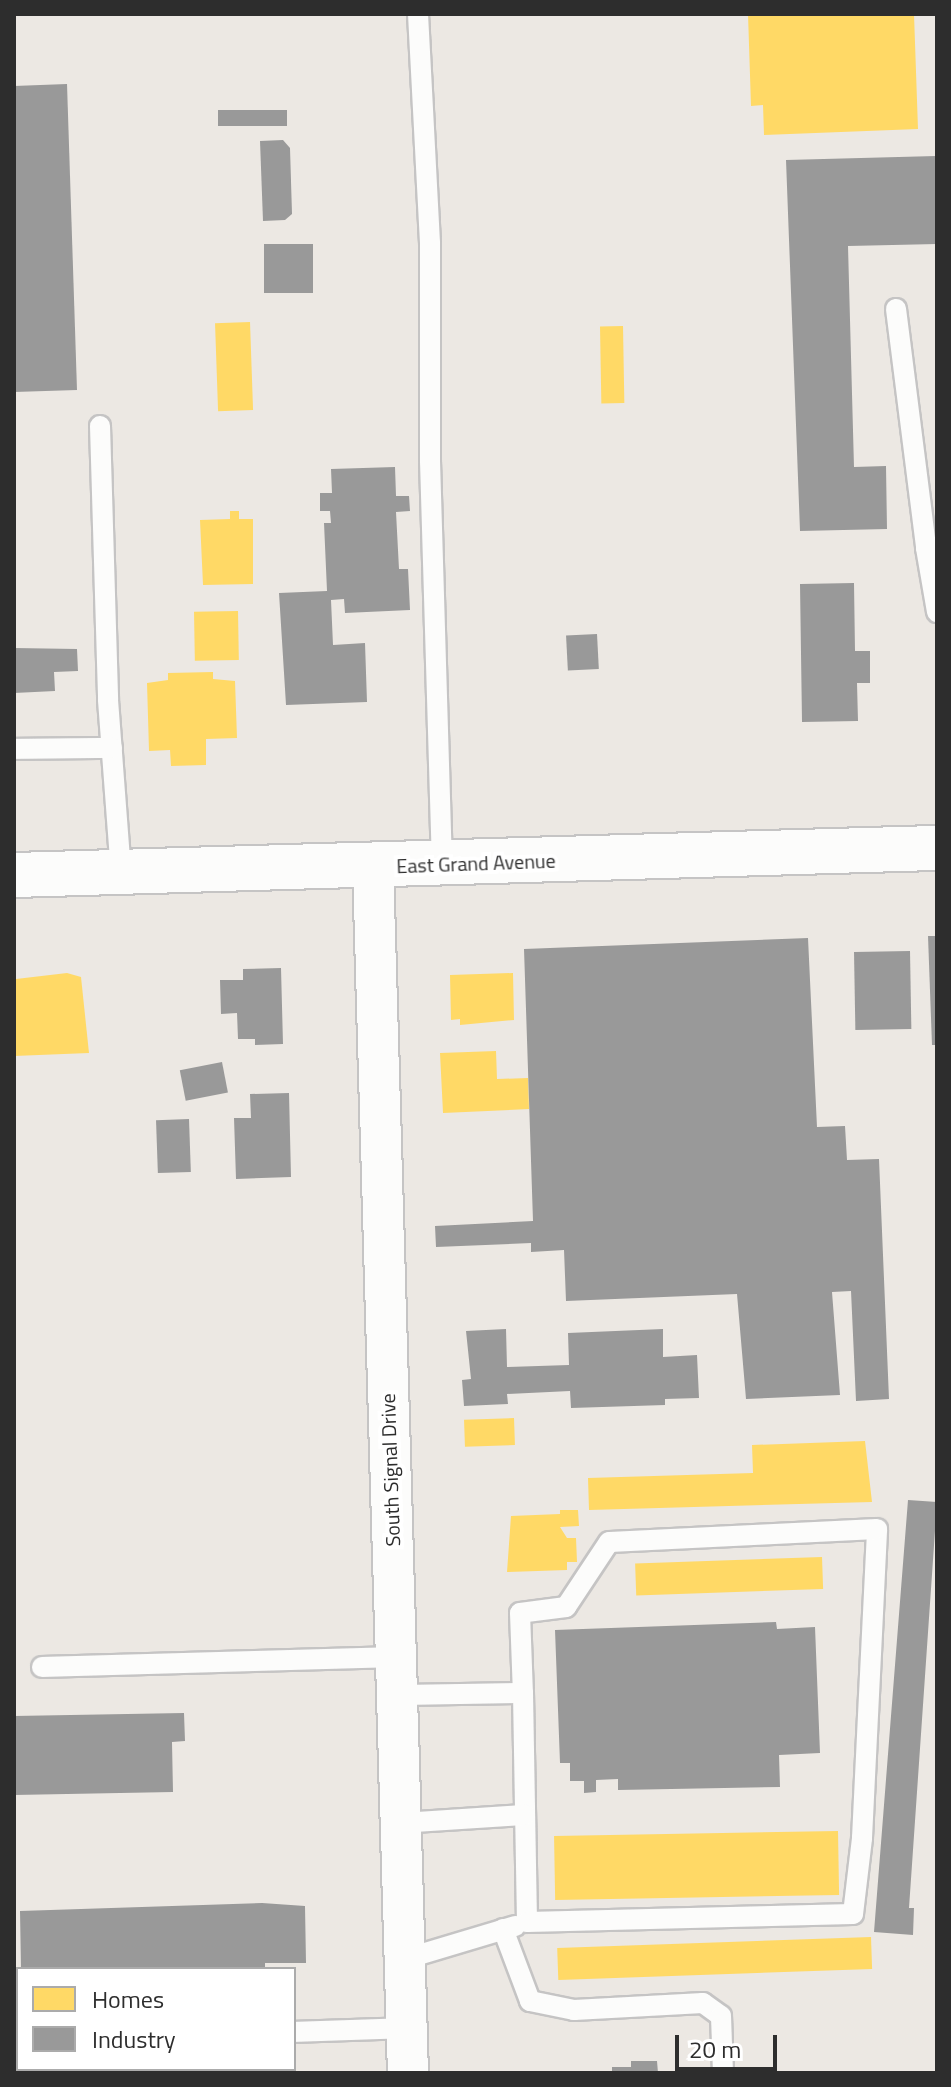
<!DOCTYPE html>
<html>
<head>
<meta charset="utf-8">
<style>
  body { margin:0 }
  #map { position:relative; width:951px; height:2087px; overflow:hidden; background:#ece8e3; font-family:"Titillium Web",sans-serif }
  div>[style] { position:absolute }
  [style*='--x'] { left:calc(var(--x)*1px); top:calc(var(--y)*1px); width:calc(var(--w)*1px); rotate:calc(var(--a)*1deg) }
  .homes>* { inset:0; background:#ffd966; transform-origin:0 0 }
  .industry>* { inset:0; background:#999; transform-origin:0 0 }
  .roads { filter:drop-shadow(2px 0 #c5c4c4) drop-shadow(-2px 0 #c5c4c4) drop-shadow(0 2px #c5c4c4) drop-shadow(0 -2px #c5c4c4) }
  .service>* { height:20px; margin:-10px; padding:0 10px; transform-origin:10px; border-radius:10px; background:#fcfcfb }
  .minor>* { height:40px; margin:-20px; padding:0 20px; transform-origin:20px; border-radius:20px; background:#fcfcfb }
  .tertiary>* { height:44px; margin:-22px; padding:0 22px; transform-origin:22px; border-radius:22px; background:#fcfcfb }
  span { translate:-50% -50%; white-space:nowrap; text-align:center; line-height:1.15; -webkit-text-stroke:8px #fff; paint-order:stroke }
  .street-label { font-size:20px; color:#2d2d2d }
  .frame { position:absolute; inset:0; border:16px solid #2d2d2d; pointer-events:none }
  .legend { position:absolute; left:16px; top:1967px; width:280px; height:104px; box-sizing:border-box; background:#fff; border:2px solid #ababab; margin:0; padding:10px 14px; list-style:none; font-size:24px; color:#2d2d2d }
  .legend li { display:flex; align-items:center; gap:16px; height:40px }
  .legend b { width:40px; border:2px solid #ababab }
  .scale { position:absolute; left:675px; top:2035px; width:102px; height:36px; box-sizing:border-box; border:4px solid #2d2d2d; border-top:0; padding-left:10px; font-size:24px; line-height:28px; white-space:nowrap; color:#2d2d2d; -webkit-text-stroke:6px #fff; paint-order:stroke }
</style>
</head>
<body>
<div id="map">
  <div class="homes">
    <div style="clip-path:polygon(748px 14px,914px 14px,918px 129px,764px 135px,763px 105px,751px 106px)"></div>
    <div style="left:250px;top:322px;width:88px;height:35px;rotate:88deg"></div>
    <div style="left:623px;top:326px;width:77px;height:23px;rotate:89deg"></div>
    <div style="clip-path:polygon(230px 511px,239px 511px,239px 519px,253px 519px,253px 584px,203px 585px,200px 520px,230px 519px)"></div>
    <div style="left:238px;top:611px;width:49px;height:44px;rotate:89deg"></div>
    <div style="clip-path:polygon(213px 672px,213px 679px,235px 681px,237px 738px,206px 739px,206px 765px,171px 766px,170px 750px,149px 751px,147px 683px,168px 680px,168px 673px)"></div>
    <div style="clip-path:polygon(67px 973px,81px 977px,89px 1053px,14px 1056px,16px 979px)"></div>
    <div style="clip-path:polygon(513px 973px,514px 1020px,460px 1025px,460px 1019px,451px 1020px,450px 975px)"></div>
    <div style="clip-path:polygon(496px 1051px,497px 1079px,528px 1078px,529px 1109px,443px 1113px,440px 1053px)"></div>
    <div style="left:514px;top:1418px;width:27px;height:50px;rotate:88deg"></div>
    <div style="clip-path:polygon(865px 1441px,872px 1502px,589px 1510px,588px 1478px,753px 1473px,752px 1445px)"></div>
    <div style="clip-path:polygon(560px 1510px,578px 1510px,579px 1526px,560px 1527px,567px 1538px,576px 1538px,577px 1562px,567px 1562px,567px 1570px,507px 1572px,511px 1516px,560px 1514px)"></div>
    <div style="left:822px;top:1557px;width:32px;height:187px;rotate:88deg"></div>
    <div style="left:838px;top:1831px;width:64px;height:284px;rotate:89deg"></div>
    <div style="left:871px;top:1937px;width:32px;height:314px;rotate:88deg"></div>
  </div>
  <div class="industry">
    <div style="clip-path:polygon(67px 84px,77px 390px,14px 392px,14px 86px)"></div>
    <div style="left:287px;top:110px;width:16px;height:69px;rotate:90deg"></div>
    <div style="clip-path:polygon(283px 140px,290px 148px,292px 214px,285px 220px,263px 221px,260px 141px)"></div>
    <div style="clip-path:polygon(936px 156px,937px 244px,848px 246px,854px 467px,886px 466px,887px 529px,800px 531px,786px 160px)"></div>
    <div style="left:313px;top:244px;width:49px;height:49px;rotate:90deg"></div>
    <div style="clip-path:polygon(395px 467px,396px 496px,409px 496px,410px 511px,396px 512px,399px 569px,408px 569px,410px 610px,345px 613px,344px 599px,331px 600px,333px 645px,365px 643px,367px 702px,286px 705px,279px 593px,327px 591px,324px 523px,331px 523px,330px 511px,320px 511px,320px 493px,332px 493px,331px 469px)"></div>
    <div style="clip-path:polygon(854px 583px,855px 651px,870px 651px,870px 683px,857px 683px,858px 721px,802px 722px,800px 584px)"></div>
    <div style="left:597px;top:634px;width:35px;height:31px;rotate:87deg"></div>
    <div style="clip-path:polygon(14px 648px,77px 649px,78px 671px,54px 672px,55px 691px,14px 693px)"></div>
    <div style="clip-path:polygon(928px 936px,937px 936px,937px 1045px,932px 1045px)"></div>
    <div style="clip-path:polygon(808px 938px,817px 1127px,845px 1126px,847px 1160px,879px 1159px,889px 1399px,856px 1401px,851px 1291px,832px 1292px,840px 1395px,746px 1399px,737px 1294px,566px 1301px,564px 1250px,531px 1252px,531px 1243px,436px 1247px,435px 1226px,533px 1221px,524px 949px)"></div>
    <div style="left:910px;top:951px;width:78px;height:56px;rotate:89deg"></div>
    <div style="clip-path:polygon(281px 968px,283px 1044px,255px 1045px,255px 1039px,238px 1039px,237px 1013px,221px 1014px,220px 980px,243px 980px,243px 969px)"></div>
    <div style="left:222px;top:1062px;width:31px;height:43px;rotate:79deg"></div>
    <div style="clip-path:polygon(289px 1093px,291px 1177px,236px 1179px,234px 1118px,251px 1118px,250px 1094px)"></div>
    <div style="left:189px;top:1119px;width:53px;height:33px;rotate:88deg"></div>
    <div style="clip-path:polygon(506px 1329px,507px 1367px,569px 1365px,568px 1333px,663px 1329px,663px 1357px,697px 1355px,699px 1398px,665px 1399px,665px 1405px,571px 1408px,570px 1391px,507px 1394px,508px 1404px,464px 1406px,462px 1380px,471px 1379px,466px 1331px)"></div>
    <div style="clip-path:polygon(908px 1500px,937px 1502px,909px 1908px,914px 1908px,913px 1935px,874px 1932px)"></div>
    <div style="clip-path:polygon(776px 1622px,777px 1629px,815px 1627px,820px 1753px,779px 1755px,780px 1787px,618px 1790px,618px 1779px,596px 1780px,596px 1792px,584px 1793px,584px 1781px,570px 1781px,570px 1763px,560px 1763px,555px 1630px)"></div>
    <div style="clip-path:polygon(184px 1713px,185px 1741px,172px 1742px,173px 1792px,14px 1795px,14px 1716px)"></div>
    <div style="clip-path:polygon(262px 1903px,305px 1906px,306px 1963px,265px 1963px,265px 1969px,21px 1969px,20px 1911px)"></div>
    <div style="clip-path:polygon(631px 2061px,657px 2061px,658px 2073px,612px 2073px,612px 2067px,631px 2067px)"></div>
  </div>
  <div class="roads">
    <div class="service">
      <div style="--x:418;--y:14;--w:229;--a:87"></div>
      <div style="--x:430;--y:243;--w:218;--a:90"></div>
      <div style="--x:430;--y:461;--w:403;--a:88.3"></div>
      <div style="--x:896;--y:309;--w:241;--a:82.8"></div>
      <div style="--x:926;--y:548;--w:11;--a:-5"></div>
      <div style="--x:100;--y:426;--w:274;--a:88.3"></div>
      <div style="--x:108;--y:700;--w:173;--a:85.7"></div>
      <div style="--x:926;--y:548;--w:65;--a:80.2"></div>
      <div style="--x:14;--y:749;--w:98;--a:-0.6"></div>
      <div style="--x:42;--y:1667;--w:354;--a:-1.6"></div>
      <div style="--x:397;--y:1695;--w:126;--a:-0.9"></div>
      <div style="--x:523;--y:1693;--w:229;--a:89"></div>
      <div style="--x:527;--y:1922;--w:326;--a:-1.4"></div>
      <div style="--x:853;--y:1914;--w:77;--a:-83.2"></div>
      <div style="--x:862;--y:1838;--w:309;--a:-87.2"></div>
      <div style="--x:877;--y:1529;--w:268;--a:177.2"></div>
      <div style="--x:609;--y:1542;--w:78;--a:123.5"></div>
      <div style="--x:566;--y:1607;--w:46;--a:172.6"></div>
      <div style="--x:520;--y:1613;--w:80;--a:87.9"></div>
      <div style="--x:401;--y:1823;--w:124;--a:-3.7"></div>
      <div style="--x:503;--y:1929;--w:77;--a:69.4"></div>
      <div style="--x:530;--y:2001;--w:45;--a:11.6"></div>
      <div style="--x:574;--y:2010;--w:129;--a:-3.1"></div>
      <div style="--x:703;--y:2003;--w:22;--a:36"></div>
      <div style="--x:721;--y:2016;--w:57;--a:88"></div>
      <div style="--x:405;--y:1959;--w:115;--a:-16.7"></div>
      <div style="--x:294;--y:2032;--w:113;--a:-2"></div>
    </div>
    <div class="minor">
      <div style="--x:373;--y:867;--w:1207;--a:88.34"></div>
    </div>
    <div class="tertiary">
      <div style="--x:14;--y:875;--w:923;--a:-1.68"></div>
    </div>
  </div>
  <div class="street-label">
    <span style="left:476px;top:863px;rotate:-2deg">East Grand Avenue</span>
    <span style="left:390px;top:1470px;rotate:-92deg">South Signal Drive</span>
  </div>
  <div class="frame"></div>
  <ul class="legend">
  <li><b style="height:22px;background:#ffd966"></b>Homes</li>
  <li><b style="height:22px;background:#999"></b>Industry</li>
  </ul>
  <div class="scale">20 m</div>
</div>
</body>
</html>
